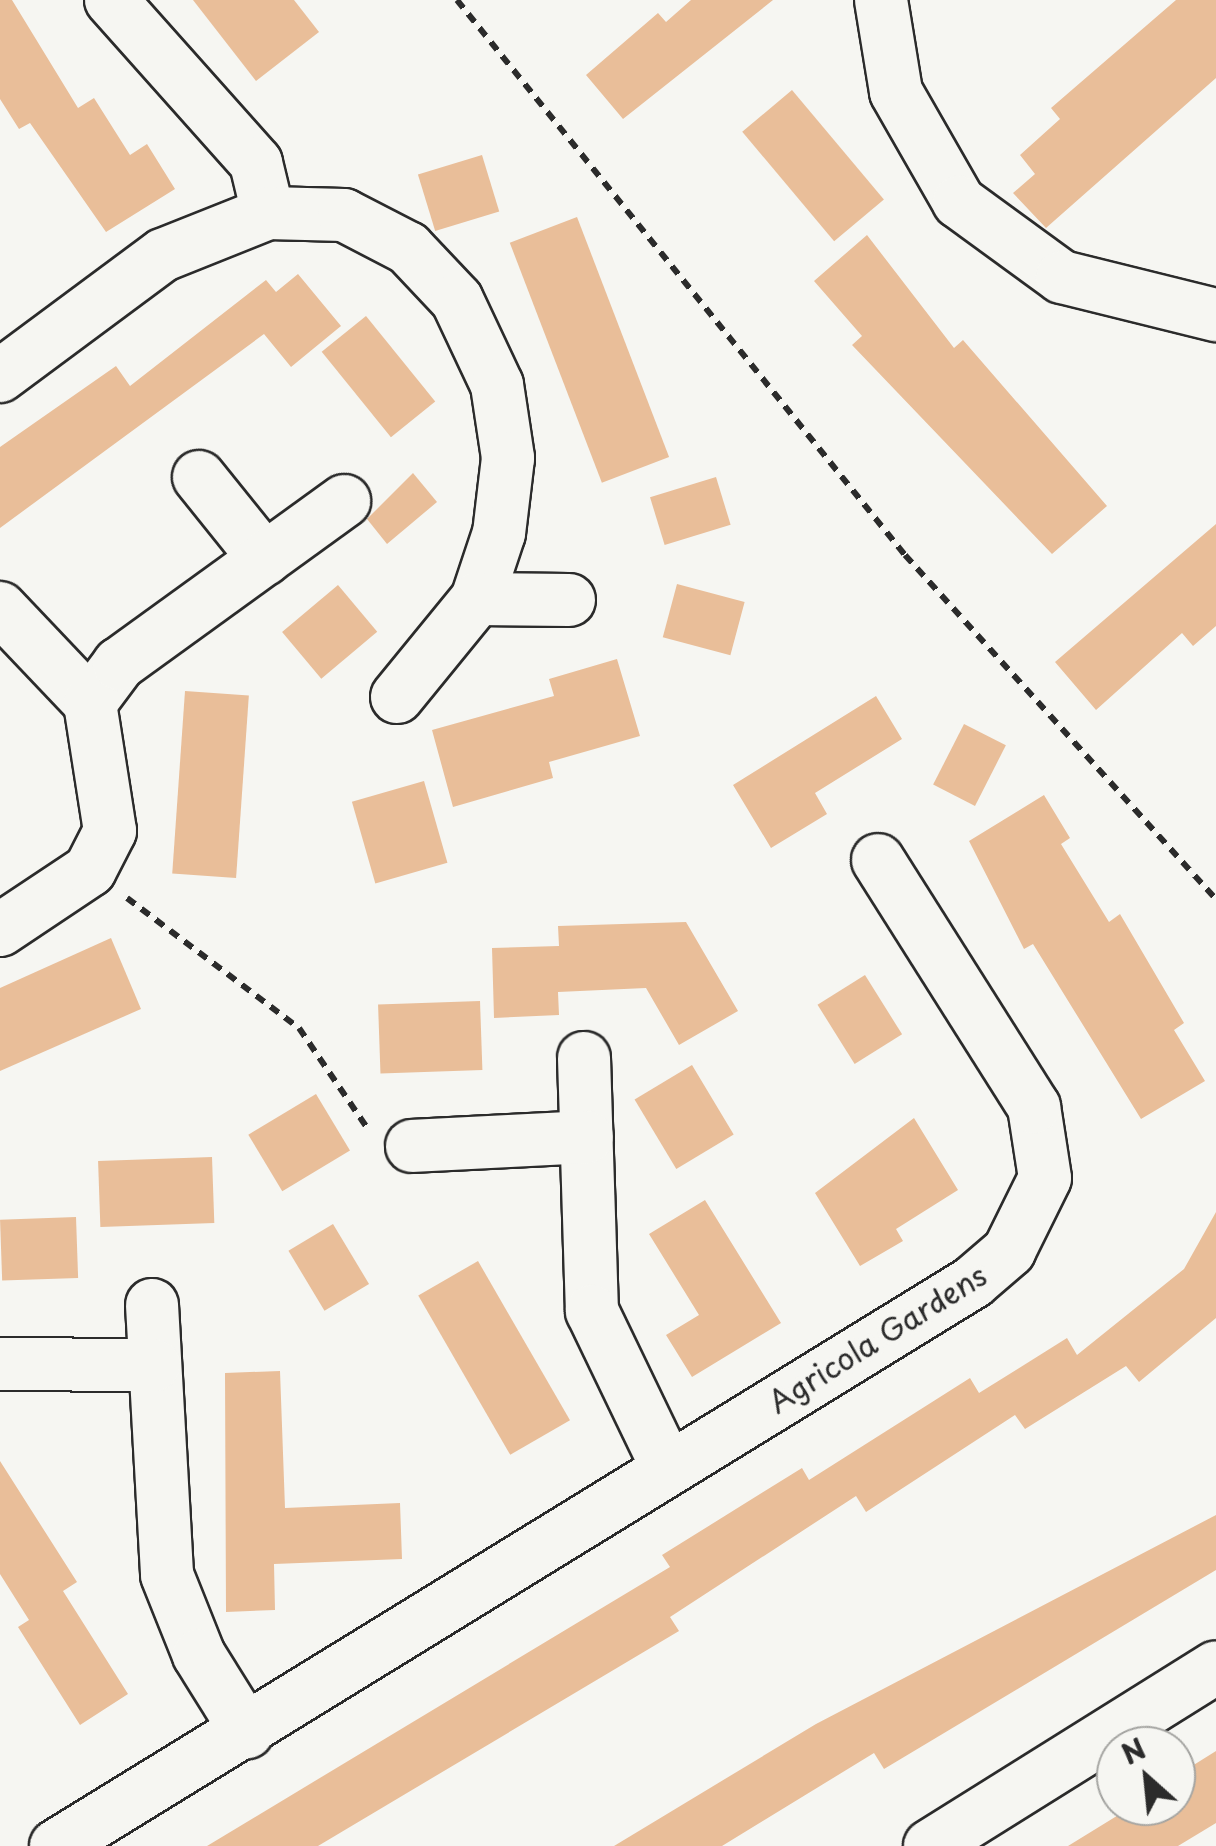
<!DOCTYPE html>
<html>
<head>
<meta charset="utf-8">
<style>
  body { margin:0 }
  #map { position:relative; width:1216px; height:1846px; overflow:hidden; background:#f6f6f2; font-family:"Playpen Sans",sans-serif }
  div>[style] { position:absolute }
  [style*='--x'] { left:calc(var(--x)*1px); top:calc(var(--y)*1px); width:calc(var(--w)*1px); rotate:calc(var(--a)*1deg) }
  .building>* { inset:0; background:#e9be99; transform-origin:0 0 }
  .path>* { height:6px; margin-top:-3px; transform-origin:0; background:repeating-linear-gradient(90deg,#2b2b2b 0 10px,transparent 0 18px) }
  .roads { filter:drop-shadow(2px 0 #2b2b2b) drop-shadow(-2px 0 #2b2b2b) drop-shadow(0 2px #2b2b2b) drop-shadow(0 -2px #2b2b2b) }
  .minor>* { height:52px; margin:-26px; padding:0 26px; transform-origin:26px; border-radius:26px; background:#f6f6f2 }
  span { translate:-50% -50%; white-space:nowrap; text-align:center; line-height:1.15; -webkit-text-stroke:9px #f6f6f2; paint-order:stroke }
  .street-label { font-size:30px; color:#2b2b2b }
  .north { position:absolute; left:1096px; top:1726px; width:100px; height:100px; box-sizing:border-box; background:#f6f6f2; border:2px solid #a5a5a2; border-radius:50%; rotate:333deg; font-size:28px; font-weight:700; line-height:40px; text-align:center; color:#2b2b2b }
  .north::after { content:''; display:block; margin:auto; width:35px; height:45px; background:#2b2b2b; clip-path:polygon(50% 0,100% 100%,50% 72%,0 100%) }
</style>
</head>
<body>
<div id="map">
  <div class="building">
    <div style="clip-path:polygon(0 0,12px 0,78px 108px,94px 98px,130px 155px,147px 144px,175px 189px,106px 232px,30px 123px,19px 129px,0 99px)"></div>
    <div style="clip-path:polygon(193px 0,294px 0,319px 32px,256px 81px)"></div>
    <div style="clip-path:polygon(691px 0,773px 0,623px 119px,586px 75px,658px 13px,666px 22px)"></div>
    <div style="clip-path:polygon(1176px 0,1216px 0,1216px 78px,1046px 228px,1013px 193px,1035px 174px,1020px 155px,1060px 119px,1051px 108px)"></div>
    <div style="left:792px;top:90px;width:143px;height:65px;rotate:50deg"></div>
    <div style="left:482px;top:155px;width:59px;height:67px;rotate:73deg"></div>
    <div style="left:577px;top:217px;width:257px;height:72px;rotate:69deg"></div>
    <div style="clip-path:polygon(867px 235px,954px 348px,963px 340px,1107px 506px,1052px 554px,852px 345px,862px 336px,814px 281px)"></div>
    <div style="clip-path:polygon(298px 274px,341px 326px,291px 367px,264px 334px,0 528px,0 447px,116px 366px,130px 386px,266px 280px,276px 292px)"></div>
    <div style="left:366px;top:316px;width:110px;height:57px;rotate:51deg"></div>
    <div style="clip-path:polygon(413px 473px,437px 502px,387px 544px,367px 519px)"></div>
    <div style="left:716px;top:477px;width:50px;height:69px;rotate:73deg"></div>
    <div style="clip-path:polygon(1216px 524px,1216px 626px,1193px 646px,1182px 633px,1096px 710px,1055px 662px)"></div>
    <div style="left:677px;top:584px;width:70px;height:55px;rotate:15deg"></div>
    <div style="left:338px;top:585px;width:61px;height:73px;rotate:50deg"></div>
    <div style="clip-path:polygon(617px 659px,640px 736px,549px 762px,553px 778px,453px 807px,432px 730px,554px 696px,549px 679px)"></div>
    <div style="left:185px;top:691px;width:64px;height:183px;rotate:4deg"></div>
    <div style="clip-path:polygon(876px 696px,902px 739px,815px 793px,827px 814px,771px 848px,733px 785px)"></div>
    <div style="left:964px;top:724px;width:47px;height:68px;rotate:27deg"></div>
    <div style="left:424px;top:781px;width:85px;height:75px;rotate:74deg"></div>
    <div style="clip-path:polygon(1044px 795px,1070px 838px,1061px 844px,1109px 922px,1120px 914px,1184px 1023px,1174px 1030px,1205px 1081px,1141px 1119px,1033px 944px,1024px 949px,969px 841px)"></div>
    <div style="clip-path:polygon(686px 922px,738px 1011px,679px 1045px,646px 988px,558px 992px,559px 1015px,494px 1018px,492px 948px,559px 946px,558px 926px)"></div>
    <div style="clip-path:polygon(111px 938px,141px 1009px,0 1071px,0 988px)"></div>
    <div style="left:865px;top:975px;width:70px;height:56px;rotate:58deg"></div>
    <div style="left:480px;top:1001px;width:69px;height:102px;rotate:88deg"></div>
    <div style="left:692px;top:1065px;width:81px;height:67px;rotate:59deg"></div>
    <div style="left:316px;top:1094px;width:66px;height:79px;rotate:59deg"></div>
    <div style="clip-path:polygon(914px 1118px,958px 1190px,896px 1229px,903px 1241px,860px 1266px,815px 1193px)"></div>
    <div style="left:212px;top:1157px;width:66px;height:114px;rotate:88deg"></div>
    <div style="clip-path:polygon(705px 1200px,781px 1323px,692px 1377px,666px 1335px,699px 1315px,649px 1234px)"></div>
    <div style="clip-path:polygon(1216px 1212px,1216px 1318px,1139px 1382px,1126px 1366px,1025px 1429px,1015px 1415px,866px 1512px,856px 1496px,670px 1617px,679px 1631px,318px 1846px,207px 1846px,670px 1567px,662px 1555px,802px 1468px,809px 1480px,970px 1378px,979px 1393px,1067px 1338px,1077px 1355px,1184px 1269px)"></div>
    <div style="left:76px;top:1217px;width:61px;height:76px;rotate:88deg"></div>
    <div style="left:333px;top:1224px;width:70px;height:52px;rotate:59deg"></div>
    <div style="left:478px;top:1261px;width:184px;height:69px;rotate:60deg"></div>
    <div style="clip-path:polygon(280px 1371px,285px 1508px,400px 1503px,402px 1559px,274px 1564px,275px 1610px,226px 1612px,225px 1373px)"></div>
    <div style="clip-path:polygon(0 1461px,77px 1582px,63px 1591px,128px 1694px,80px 1725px,18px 1627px,29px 1620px,0 1574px)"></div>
    <div style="clip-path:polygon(1216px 1515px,1216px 1570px,884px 1769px,874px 1753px,722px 1846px,614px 1846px,816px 1724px)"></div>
    <div style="clip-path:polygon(1216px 1751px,1216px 1823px,1178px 1846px,1068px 1846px,1133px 1806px,1176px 1806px,1176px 1776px)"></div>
  </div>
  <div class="path">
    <div style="--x:457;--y:0;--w:713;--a:51.09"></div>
    <div style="--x:905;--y:555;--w:464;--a:47.9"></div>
    <div style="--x:127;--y:898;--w:216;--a:37.1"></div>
    <div style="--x:299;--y:1028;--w:122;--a:55.7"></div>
  </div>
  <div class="roads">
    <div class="minor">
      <div style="--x:111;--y:0;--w:218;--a:48.3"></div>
      <div style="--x:256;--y:163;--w:51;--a:76.5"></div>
      <div style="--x:881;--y:0;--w:93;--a:80.7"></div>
      <div style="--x:896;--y:92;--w:127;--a:60.2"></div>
      <div style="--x:959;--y:202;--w:127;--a:36.1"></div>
      <div style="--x:1062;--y:277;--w:159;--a:13.9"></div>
      <div style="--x:0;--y:376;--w:203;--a:-36.6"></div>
      <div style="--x:163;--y:255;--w:113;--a:-21.8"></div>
      <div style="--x:268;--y:213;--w:76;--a:1.5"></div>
      <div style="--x:344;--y:215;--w:72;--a:27.3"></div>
      <div style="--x:408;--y:248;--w:71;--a:46.7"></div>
      <div style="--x:457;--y:300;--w:94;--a:64.8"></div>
      <div style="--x:497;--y:385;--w:74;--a:81.4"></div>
      <div style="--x:508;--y:458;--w:76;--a:96.8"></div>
      <div style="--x:499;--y:533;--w:70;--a:108.4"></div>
      <div style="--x:199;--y:477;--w:105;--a:51.2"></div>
      <div style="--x:0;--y:608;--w:131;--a:46.5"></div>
      <div style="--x:397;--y:697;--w:127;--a:-50.8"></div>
      <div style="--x:477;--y:599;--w:92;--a:0.6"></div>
      <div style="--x:0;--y:930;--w:108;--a:-33.7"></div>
      <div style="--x:90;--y:870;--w:44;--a:-62.9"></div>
      <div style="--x:110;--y:831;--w:130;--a:-98.9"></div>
      <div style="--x:90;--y:703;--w:49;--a:-53.4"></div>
      <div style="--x:119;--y:664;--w:278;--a:-35.9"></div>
      <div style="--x:584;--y:1058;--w:253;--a:88.2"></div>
      <div style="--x:592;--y:1311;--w:175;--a:64.3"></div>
      <div style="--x:412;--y:1146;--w:175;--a:-2.9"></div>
      <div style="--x:152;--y:1305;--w:270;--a:86.8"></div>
      <div style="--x:167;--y:1575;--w:86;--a:68.2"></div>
      <div style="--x:199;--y:1655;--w:91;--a:58.1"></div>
      <div style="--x:0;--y:1364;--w:154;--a:0.4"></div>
      <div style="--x:56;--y:1846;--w:1077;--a:-31.59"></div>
      <div style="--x:973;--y:1282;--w:48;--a:-40.7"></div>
      <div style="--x:1009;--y:1251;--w:81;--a:-63.7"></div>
      <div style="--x:1045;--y:1178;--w:72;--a:-98.8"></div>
      <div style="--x:1034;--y:1107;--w:292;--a:-122.3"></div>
      <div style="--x:930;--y:1846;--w:337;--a:-32"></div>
    </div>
  </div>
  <div class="street-label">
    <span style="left:877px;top:1338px;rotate:-32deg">Agricola Gardens</span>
  </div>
  <div class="north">N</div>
</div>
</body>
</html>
